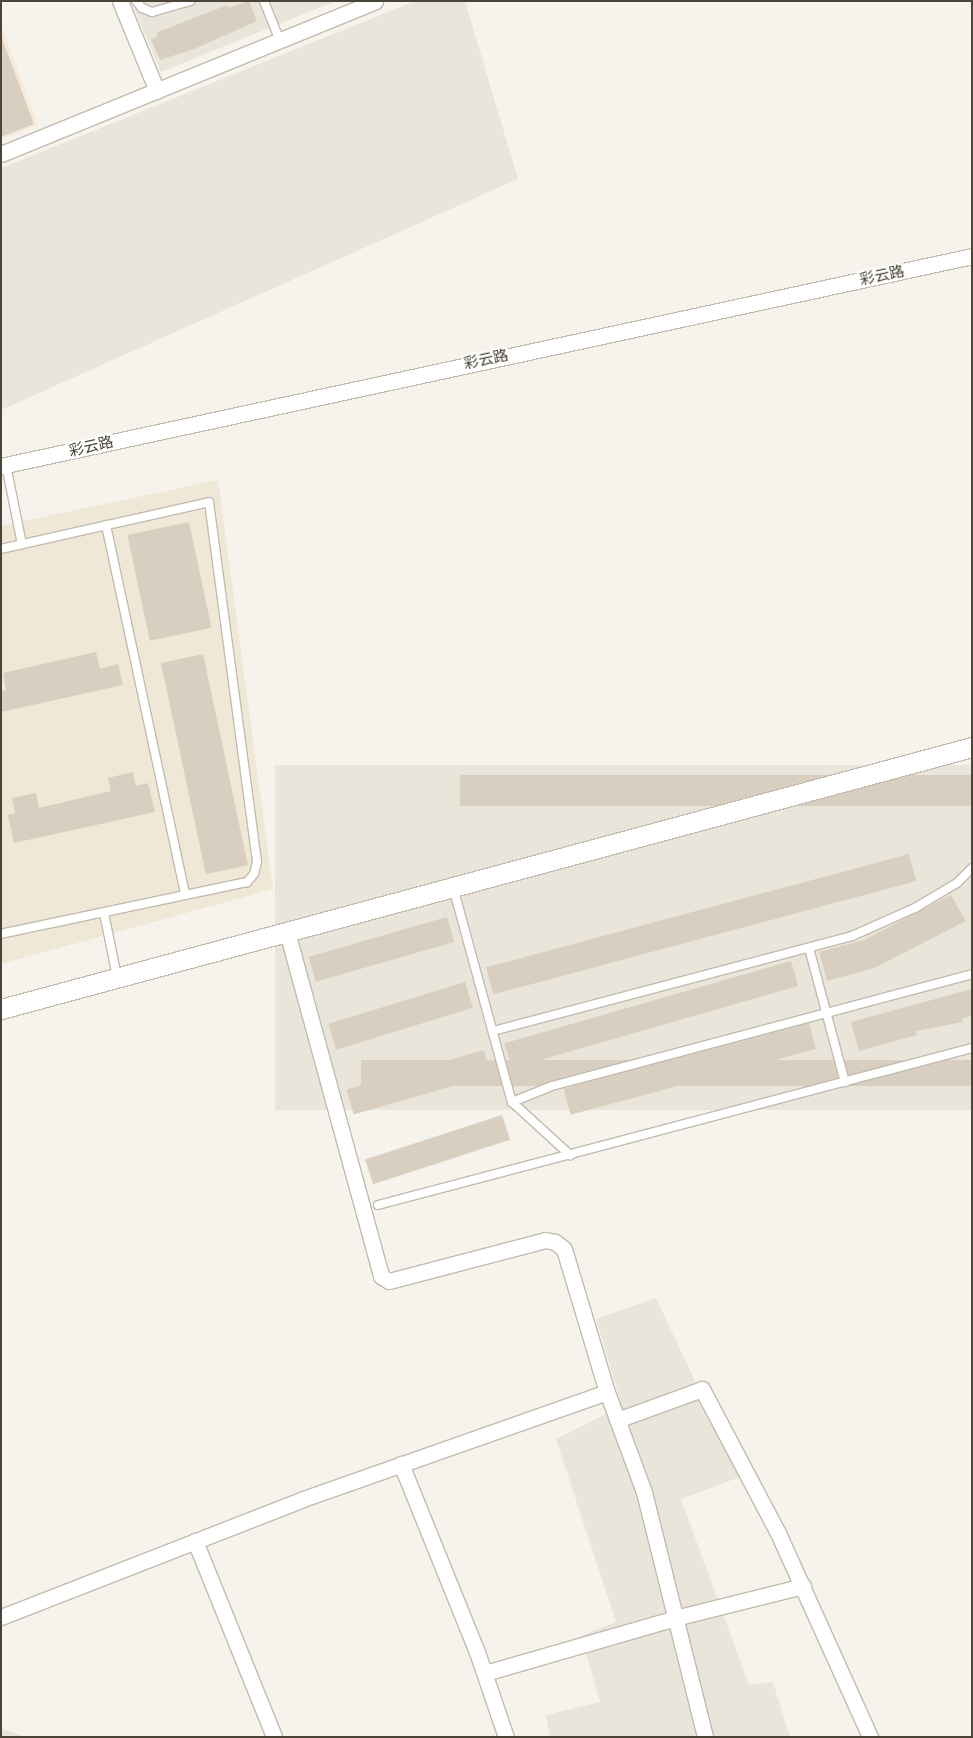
<!DOCTYPE html>
<html>
<head>
<meta charset="utf-8">
<style>
  body { margin:0 }
  #map { position:relative; width:973px; height:1738px; overflow:hidden; background:#f6f3ec; font-family:"Archivo Narrow","Noto Sans SC",sans-serif }
  div>[style] { position:absolute }
  [style*='--x'] { left:calc(var(--x)*1px); top:calc(var(--y)*1px); width:calc(var(--w)*1px); rotate:calc(var(--a)*1deg) }
  .residential>* { inset:0; background:#eae5da; transform-origin:0 0 }
  .commercial>* { inset:0; background:#f7ead8 }
  .education>* { inset:0; background:#efe8d6 }
  .building>* { inset:0; background:#d8cfc1; transform-origin:0 0 }
  .roads { filter:drop-shadow(1px 0 #c2bbae) drop-shadow(-1px 0 #c2bbae) drop-shadow(0 1px #c2bbae) drop-shadow(0 -1px #c2bbae) }
  .service>* { height:8px; margin:-4px; padding:0 4px; transform-origin:4px; border-radius:4px; background:#fff }
  .minor>* { height:15px; margin:-7.5px; padding:0 7.5px; transform-origin:7.5px; border-radius:7.5px; background:#fff }
  .tertiary>* { height:19px; margin:-9.5px; padding:0 9.5px; transform-origin:9.5px; border-radius:9.5px; background:#fff }
  span { translate:-50% -50%; white-space:nowrap; text-align:center; line-height:1.15; -webkit-text-stroke:4px #fff; paint-order:stroke }
  .street-label { font-size:15px; color:#4b4439 }
  .frame { position:absolute; inset:0; border:2px solid #4b4439; pointer-events:none }
</style>
</head>
<body>
<div id="map">
  <div class="residential">
    <div style="clip-path:polygon(131px 1px,336px 1px,161px 72px)"></div>
    <div style="clip-path:polygon(415px 1px,465px 1px,518px 179px,1px 410px,1px 168px)"></div>
    <div style="left:972px;top:765px;width:345px;height:697px;rotate:90deg"></div>
    <div style="clip-path:polygon(656px 1298px,740px 1477px,681px 1499px,749px 1685px,773px 1682px,790px 1737px,550px 1737px,546px 1715px,600px 1702px,581px 1636px,616px 1622px,556px 1439px,622px 1406px,596px 1319px)"></div>
    <div style="clip-path:polygon(1px 1728px,3px 1729px,26px 1737px,1px 1737px)"></div>
  </div>
  <div class="commercial">
    <div style="clip-path:polygon(1px 25px,38px 125px,1px 140px)"></div>
  </div>
  <div class="education">
    <div style="clip-path:polygon(218px 480px,273px 889px,1px 964px,1px 526px)"></div>
  </div>
  <div class="building">
    <div style="clip-path:polygon(249px 1px,257px 21px,194px 49px,160px 60px,151px 39px,158px 36px,156px 33px,227px 5px,228px 8px)"></div>
    <div style="clip-path:polygon(1px 36px,34px 124px,1px 137px)"></div>
    <div style="left:189px;top:522px;width:108px;height:63px;rotate:78deg"></div>
    <div style="clip-path:polygon(96px 652px,100px 669px,118px 664px,123px 685px,1px 712px,1px 691px,6px 690px,3px 673px)"></div>
    <div style="left:203px;top:654px;width:216px;height:43px;rotate:78deg"></div>
    <div style="clip-path:polygon(133px 772px,136px 786px,148px 783px,155px 812px,14px 843px,8px 815px,15px 813px,12px 798px,36px 793px,39px 808px,111px 791px,108px 778px)"></div>
    <div style="left:972px;top:775px;width:31px;height:512px;rotate:90deg"></div>
    <div style="left:909px;top:854px;width:28px;height:438px;rotate:75deg"></div>
    <div style="clip-path:polygon(951px 895px,966px 921px,874px 968px,827px 981px,819px 952px,864px 940px)"></div>
    <div style="left:447px;top:917px;width:26px;height:144px;rotate:74deg"></div>
    <div style="left:791px;top:961px;width:26px;height:298px;rotate:74deg"></div>
    <div style="left:465px;top:982px;width:27px;height:143px;rotate:73deg"></div>
    <div style="clip-path:polygon(972px 989px,972px 1016px,962px 1018px,963px 1022px,916px 1031px,917px 1035px,859px 1051px,851px 1022px)"></div>
    <div style="left:809px;top:1023px;width:27px;height:254px;rotate:75deg"></div>
    <div style="left:484px;top:1050px;width:26px;height:143px;rotate:74deg"></div>
    <div style="left:972px;top:1060px;width:26px;height:611px;rotate:90deg"></div>
    <div style="left:502px;top:1115px;width:26px;height:144px;rotate:72deg"></div>
  </div>
  <div class="roads">
    <div class="service">
      <div style="--x:136;--y:1;--w:9;--a:49"></div>
      <div style="--x:142;--y:8;--w:11;--a:22"></div>
      <div style="--x:152;--y:12;--w:40;--a:-16"></div>
      <div style="--x:264;--y:1;--w:43;--a:68.2"></div>
      <div style="--x:6;--y:465;--w:81;--a:78.6"></div>
      <div style="--x:106;--y:525;--w:378;--a:77.9"></div>
      <div style="--x:1;--y:549;--w:213;--a:-12.7"></div>
      <div style="--x:209;--y:502;--w:363;--a:82.4"></div>
      <div style="--x:257;--y:862;--w:12;--a:104"></div>
      <div style="--x:254;--y:874;--w:11;--a:131"></div>
      <div style="--x:247;--y:882;--w:251;--a:168.1"></div>
      <div style="--x:453;--y:887;--w:223;--a:74.7"></div>
      <div style="--x:512;--y:1102;--w:79;--a:42.4"></div>
      <div style="--x:104;--y:913;--w:65;--a:78.5"></div>
      <div style="--x:809;--y:948;--w:139;--a:75"></div>
      <div style="--x:493;--y:1031;--w:371;--a:-14.8"></div>
      <div style="--x:852;--y:936;--w:69;--a:-24"></div>
      <div style="--x:915;--y:908;--w:49;--a:-30.8"></div>
      <div style="--x:957;--y:883;--w:21;--a:-45"></div>
      <div style="--x:512;--y:1102;--w:43;--a:-21.8"></div>
      <div style="--x:552;--y:1086;--w:435;--a:-14.9"></div>
      <div style="--x:378;--y:1205;--w:614;--a:-14.81"></div>
    </div>
    <div class="minor">
      <div style="--x:120;--y:1;--w:97;--a:67.7"></div>
      <div style="--x:1;--y:154;--w:404;--a:-22.2"></div>
      <div style="--x:1;--y:466;--w:993;--a:-12.2"></div>
      <div style="--x:287;--y:932;--w:357;--a:74.7"></div>
      <div style="--x:381;--y:1276;--w:9;--a:32"></div>
      <div style="--x:389;--y:1281;--w:161;--a:-14.7"></div>
      <div style="--x:545;--y:1240;--w:10;--a:11"></div>
      <div style="--x:555;--y:1242;--w:11;--a:38"></div>
      <div style="--x:564;--y:1249;--w:149;--a:73.3"></div>
      <div style="--x:607;--y:1392;--w:107;--a:69.7"></div>
      <div style="--x:644;--y:1492;--w:252;--a:76"></div>
      <div style="--x:617;--y:1420;--w:90;--a:-20"></div>
      <div style="--x:702;--y:1389;--w:163;--a:62.2"></div>
      <div style="--x:778;--y:1533;--w:224;--a:65.7"></div>
      <div style="--x:401;--y:1464;--w:203;--a:68"></div>
      <div style="--x:477;--y:1652;--w:90;--a:71.2"></div>
      <div style="--x:195;--y:1541;--w:211;--a:68"></div>
      <div style="--x:1;--y:1617;--w:324;--a:-21.3"></div>
      <div style="--x:303;--y:1499;--w:322;--a:-19.4"></div>
      <div style="--x:485;--y:1673;--w:198;--a:-16.1"></div>
      <div style="--x:675;--y:1618;--w:132;--a:-14"></div>
    </div>
    <div class="tertiary">
      <div style="--x:1;--y:1009;--w:1006;--a:-15.1"></div>
    </div>
  </div>
  <div class="street-label">
    <span style="left:882px;top:275px;rotate:-12deg">彩云路</span>
    <span style="left:486px;top:359px;rotate:-12deg">彩云路</span>
    <span style="left:91px;top:446px;rotate:-13deg">彩云路</span>
  </div>
  <div class="frame"></div>
</div>
</body>
</html>
